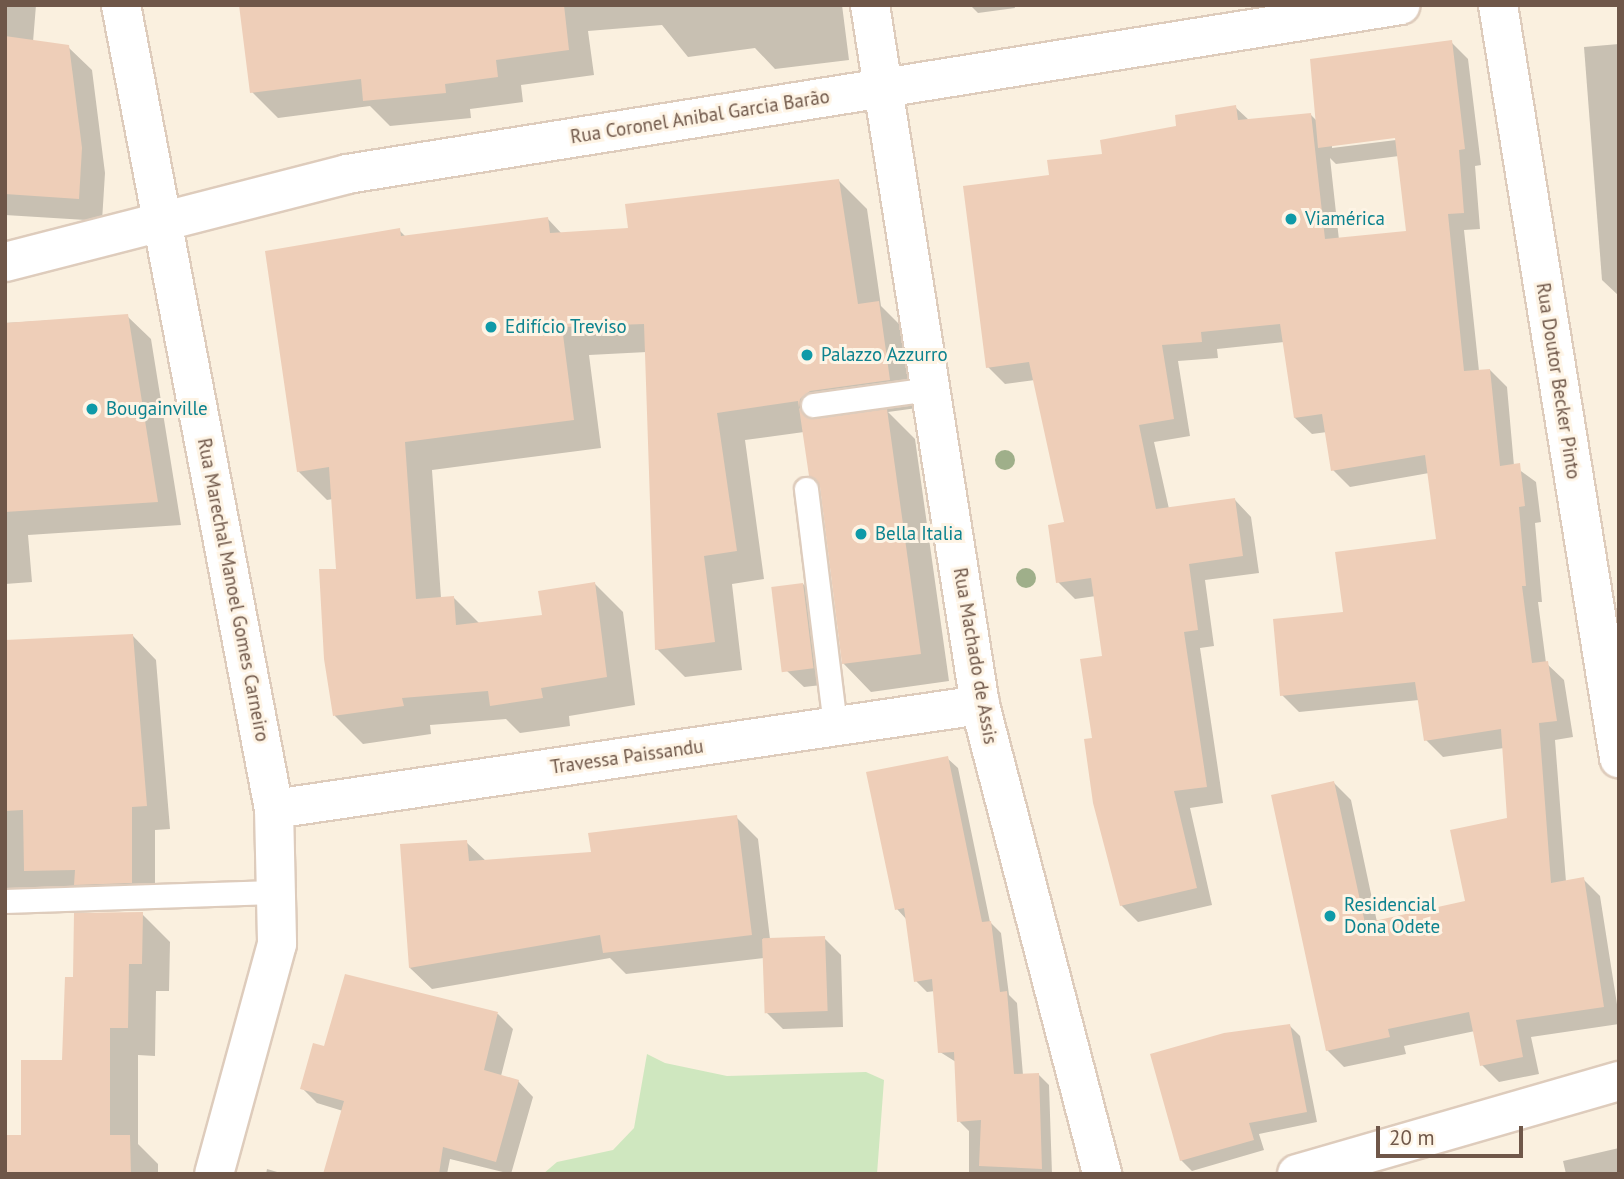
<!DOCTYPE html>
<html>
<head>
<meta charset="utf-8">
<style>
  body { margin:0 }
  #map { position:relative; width:1624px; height:1179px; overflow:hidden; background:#faf0df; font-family:"PT Sans",sans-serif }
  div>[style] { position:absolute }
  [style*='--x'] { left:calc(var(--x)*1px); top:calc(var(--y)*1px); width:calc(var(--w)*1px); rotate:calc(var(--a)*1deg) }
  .green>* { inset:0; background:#cfe7bf }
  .shadow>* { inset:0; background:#0003 }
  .building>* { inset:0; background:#eeceb8; transform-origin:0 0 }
  .roads { filter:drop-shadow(2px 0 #deccbc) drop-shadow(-2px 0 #deccbc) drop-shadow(0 2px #deccbc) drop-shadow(0 -2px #deccbc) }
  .service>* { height:23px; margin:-11.5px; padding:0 11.5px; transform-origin:11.5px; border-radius:11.5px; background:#fff }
  .minor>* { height:38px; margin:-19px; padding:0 19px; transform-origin:19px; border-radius:19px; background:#fff }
  .tertiary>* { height:38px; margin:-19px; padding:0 19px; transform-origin:19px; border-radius:19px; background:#fff }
  .trees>* { width:20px; height:20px; margin:-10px; border-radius:50%; background:#9faf8a }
  .dots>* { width:19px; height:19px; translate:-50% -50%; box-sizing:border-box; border:4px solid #fef4e5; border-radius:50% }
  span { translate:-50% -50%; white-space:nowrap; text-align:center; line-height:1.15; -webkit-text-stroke:6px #fef4e5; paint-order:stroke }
  .street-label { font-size:19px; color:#6f5749 }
  .culture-label { font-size:19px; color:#0d838f }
  .left { translate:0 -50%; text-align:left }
  .frame { position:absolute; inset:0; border:7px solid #6f5749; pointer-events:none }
  .scale { position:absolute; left:1376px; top:1126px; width:147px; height:32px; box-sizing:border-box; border:4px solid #6f5749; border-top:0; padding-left:9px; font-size:21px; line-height:24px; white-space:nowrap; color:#6f5749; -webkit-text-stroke:5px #fef4e5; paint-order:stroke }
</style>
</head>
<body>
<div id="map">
  <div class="green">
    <div style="clip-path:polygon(647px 1054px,665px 1063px,727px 1076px,866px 1072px,884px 1080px,877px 1174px,543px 1174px,557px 1162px,613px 1150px,634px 1128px)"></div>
  </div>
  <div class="shadow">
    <div style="clip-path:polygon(5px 5px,36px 5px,33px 42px,68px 47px,92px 70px,105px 173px,102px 221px,5px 215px)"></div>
    <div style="clip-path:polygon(241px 5px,842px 5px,849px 60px,775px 69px,755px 48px,688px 57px,662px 25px,588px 31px,594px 75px,521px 85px,523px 102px,470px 109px,471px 118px,390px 126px,370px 106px,278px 118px,252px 92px)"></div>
    <div style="clip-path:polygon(970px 5px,1014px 5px,1015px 8px,978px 13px)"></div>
    <div style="clip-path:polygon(evenodd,1451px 42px,1468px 59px,1481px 165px,1475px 166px,1480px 229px,1464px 230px,1479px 371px,1490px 370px,1507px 387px,1514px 466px,1536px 482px,1541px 522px,1535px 523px,1542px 602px,1538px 602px,1546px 663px,1564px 680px,1573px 737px,1555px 740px,1566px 882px,1583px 879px,1600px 896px,1619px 1017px,1619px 1024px,1531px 1037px,1539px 1074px,1499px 1082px,1482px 1065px,1475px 1031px,1404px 1046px,1406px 1054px,1344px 1067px,1327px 1050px,1334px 783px,1351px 800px,1377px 922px,1467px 902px,1509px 819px,1504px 748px,1443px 757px,1426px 740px,1419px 700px,1299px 712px,1282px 695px,1345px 614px,1438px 541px,1429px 473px,1350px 487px,1333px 470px,1327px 432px,1312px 434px,1295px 418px,1284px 342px,1217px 349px,1218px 358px,1178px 361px,1190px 436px,1154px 442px,1169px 509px,1235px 500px,1251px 517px,1259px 573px,1205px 580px,1214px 646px,1200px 648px,1223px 803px,1190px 808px,1212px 905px,1138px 922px,1121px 905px,1094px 740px,1104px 658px,1096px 596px,1075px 599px,1058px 582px,1066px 524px,1035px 380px,1005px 384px,988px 367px,1051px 177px,1235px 107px,1250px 121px,1311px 115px,1317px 121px,1451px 42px,1404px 135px,1404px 139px,1332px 148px,1332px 144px,1404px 135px,1451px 42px,1399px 156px,1408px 233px,1339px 240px,1330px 158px,1336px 164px,1399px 156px)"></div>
    <div style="clip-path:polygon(1619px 44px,1619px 296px,1602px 280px,1584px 47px)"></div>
    <div style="clip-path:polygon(839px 181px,867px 209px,881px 306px,906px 331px,917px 408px,888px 412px,915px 439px,949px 681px,871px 692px,843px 663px,822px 487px,804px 432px,745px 440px,764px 579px,732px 584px,742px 670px,685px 677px,657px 649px,647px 352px,589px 355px,601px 448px,432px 470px,441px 598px,453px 597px,480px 624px,544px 616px,594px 583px,623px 612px,635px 705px,569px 716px,570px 726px,520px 733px,506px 719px,430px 725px,431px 734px,363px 744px,335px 716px,338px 570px,333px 499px,327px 500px,298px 471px,399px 230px,406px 237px,547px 218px,562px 234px,630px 230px)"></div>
    <div style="clip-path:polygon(127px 316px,151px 339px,181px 525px,28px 535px,32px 582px,5px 584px,5px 323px)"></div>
    <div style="clip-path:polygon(803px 584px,820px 601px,830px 684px,804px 687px,787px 671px)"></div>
    <div style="clip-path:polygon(133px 636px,156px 660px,170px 829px,155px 830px,155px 906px,5px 894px,5px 641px)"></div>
    <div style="clip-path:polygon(947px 758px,958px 768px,990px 922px,1001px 933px,1009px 995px,1017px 1003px,1023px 1075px,1038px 1074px,1049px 1085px,1052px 1174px,969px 1174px,969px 1131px,959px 1121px,956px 1062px,940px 1052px,935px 991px,927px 992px,916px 981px,907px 920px,897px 909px)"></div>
    <div style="clip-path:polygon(736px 817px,758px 839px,770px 939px,824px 938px,841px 955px,843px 1027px,783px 1029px,766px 1012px,765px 958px,626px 974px,610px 958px,432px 989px,410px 968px,466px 842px,487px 862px,593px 854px)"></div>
    <div style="clip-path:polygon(142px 914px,170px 942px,169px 991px,156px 991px,155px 1056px,138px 1055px,138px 1144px,158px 1164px,158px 1174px,5px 1174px,64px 1061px,75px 979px)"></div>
    <div style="clip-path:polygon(498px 1014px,513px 1029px,501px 1076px,518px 1081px,533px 1097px,511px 1174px,450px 1159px,447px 1174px,325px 1174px,343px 1111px,317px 1103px,302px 1088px,325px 1049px)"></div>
    <div style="clip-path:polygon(1289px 1025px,1300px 1036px,1317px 1122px,1259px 1134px,1264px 1150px,1192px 1171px,1181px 1160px)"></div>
    <div style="clip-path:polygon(1619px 1148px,1619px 1174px,1566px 1174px,1563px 1161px)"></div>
    <div style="clip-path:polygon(267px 1169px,284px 1174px,266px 1174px)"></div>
  </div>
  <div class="building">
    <div style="clip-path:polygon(239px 5px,564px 5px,569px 50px,496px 60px,498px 77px,445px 84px,446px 93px,363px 101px,361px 79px,250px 93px)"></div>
    <div style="clip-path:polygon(5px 36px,69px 45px,82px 148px,79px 199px,5px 194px)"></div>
    <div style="clip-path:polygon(1452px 40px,1465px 149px,1459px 150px,1464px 213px,1448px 214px,1464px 371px,1490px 369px,1500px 466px,1520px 463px,1525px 506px,1519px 507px,1526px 586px,1522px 586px,1532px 663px,1548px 661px,1557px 721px,1539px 723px,1551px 883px,1584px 877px,1604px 1007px,1516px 1020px,1523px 1057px,1480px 1066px,1469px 1012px,1388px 1029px,1390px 1037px,1326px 1051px,1271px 795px,1334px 781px,1365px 923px,1465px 901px,1450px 830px,1507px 818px,1501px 729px,1424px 741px,1415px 682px,1280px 696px,1273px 619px,1343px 612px,1335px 552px,1436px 539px,1425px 455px,1331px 471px,1322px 414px,1294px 418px,1280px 324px,1201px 332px,1202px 342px,1162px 345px,1174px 419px,1139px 425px,1156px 509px,1235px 498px,1243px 556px,1189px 564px,1198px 630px,1184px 632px,1207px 787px,1174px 791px,1197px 888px,1120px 906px,1093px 803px,1084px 739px,1092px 738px,1080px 659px,1102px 656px,1091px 578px,1056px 583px,1048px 525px,1064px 522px,1029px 362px,986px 368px,963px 186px,1049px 175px,1047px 160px,1102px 154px,1100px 140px,1176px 126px,1175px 115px,1236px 105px,1238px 120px,1311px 113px,1325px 239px,1406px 231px,1395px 138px,1318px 148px,1310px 59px)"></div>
    <div style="clip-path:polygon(839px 179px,858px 304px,879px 301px,890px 380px,810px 391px,800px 399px,799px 408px,814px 419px,887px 409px,921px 654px,842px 664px,820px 487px,809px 476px,798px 401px,717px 413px,737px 551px,704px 556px,715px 642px,655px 650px,644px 324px,562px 327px,574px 420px,405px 442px,416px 599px,454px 596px,456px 625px,542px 615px,538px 591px,595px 582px,607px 677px,541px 688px,543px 698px,490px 706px,488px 691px,402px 698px,404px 706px,333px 716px,324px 659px,319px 569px,336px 569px,329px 467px,297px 472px,265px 251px,400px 228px,401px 236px,548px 217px,550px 233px,628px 228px,625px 204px)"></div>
    <div style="clip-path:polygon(128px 314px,158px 502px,5px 512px,5px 323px)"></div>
    <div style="left:803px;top:583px;width:86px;height:32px;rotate:83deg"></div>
    <div style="clip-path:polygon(133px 634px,147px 806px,132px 807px,132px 883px,74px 885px,75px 870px,24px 871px,23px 810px,5px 811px,5px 640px)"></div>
    <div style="clip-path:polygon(948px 756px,982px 922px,991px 921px,1000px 992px,1007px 991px,1014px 1074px,1039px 1073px,1042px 1169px,979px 1166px,981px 1120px,957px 1122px,954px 1052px,938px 1053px,932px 979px,914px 982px,904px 908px,895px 910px,866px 772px)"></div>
    <div style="clip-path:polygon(737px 815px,752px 935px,603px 953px,600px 935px,409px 968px,400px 844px,467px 840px,469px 861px,591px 852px,588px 833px)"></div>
    <div style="clip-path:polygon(143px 912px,142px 964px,129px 964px,128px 1028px,110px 1028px,110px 1135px,130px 1135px,131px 1174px,5px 1174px,5px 1135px,21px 1135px,21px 1060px,62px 1060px,65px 977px,73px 977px,74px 913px)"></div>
    <div style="left:825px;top:936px;width:75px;height:63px;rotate:88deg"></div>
    <div style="clip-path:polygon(345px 974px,498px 1012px,484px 1070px,519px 1080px,496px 1162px,443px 1147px,439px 1174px,323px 1174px,344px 1101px,300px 1089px,313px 1043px,324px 1046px)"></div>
    <div style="clip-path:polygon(1290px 1024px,1307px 1112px,1249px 1123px,1254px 1140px,1180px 1161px,1150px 1054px,1224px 1033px)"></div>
  </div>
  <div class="roads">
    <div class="service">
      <div style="--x:813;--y:405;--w:118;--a:-7.8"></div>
      <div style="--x:806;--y:489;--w:239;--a:83"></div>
      <div style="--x:5;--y:901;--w:272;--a:-1.9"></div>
    </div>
    <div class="minor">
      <div style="--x:121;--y:5;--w:818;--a:79.23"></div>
      <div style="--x:274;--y:809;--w:135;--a:88.7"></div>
      <div style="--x:277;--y:944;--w:238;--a:105.3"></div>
      <div style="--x:870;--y:5;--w:709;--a:81.07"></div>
      <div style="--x:980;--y:705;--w:485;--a:75.4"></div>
      <div style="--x:1498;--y:5;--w:763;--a:80.87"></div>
      <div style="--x:274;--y:809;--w:714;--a:-8.38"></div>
      <div style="--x:1297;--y:1174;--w:335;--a:-16.1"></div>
    </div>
    <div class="tertiary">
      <div style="--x:5;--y:262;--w:353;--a:-14.4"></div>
      <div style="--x:347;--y:174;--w:1067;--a:-9.11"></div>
    </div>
  </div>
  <div class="trees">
    <div style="left:1005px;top:460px"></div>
    <div style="left:1026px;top:578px"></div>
  </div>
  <div class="dots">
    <div style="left:1291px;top:219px;background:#0f9aa8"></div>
    <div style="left:491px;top:327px;background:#0f9aa8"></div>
    <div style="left:807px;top:355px;background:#0f9aa8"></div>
    <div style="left:92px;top:409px;background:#0f9aa8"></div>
    <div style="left:861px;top:534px;background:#0f9aa8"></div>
    <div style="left:1330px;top:916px;background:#0f9aa8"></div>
  </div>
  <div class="street-label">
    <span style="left:700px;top:117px;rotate:-9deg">Rua Coronel Anibal Garcia Barão</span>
    <span style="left:1558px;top:381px;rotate:81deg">Rua Doutor Becker Pinto</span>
    <span style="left:233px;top:590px;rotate:79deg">Rua Marechal Manoel Gomes Carneiro</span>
    <span style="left:975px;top:656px;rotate:80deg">Rua Machado de Assis</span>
    <span style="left:627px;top:757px;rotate:-8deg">Travessa Paissandu</span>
  </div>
  <div class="culture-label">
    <span class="left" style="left:1305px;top:219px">Viamérica</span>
    <span class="left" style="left:505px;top:327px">Edifício Treviso</span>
    <span class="left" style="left:821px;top:355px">Palazzo Azzurro</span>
    <span class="left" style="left:106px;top:409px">Bougainville</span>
    <span class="left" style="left:875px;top:534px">Bella Italia</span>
    <span class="left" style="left:1344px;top:916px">Residencial<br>Dona Odete</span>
  </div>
  <div class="frame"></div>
  <div class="scale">20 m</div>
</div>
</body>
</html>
